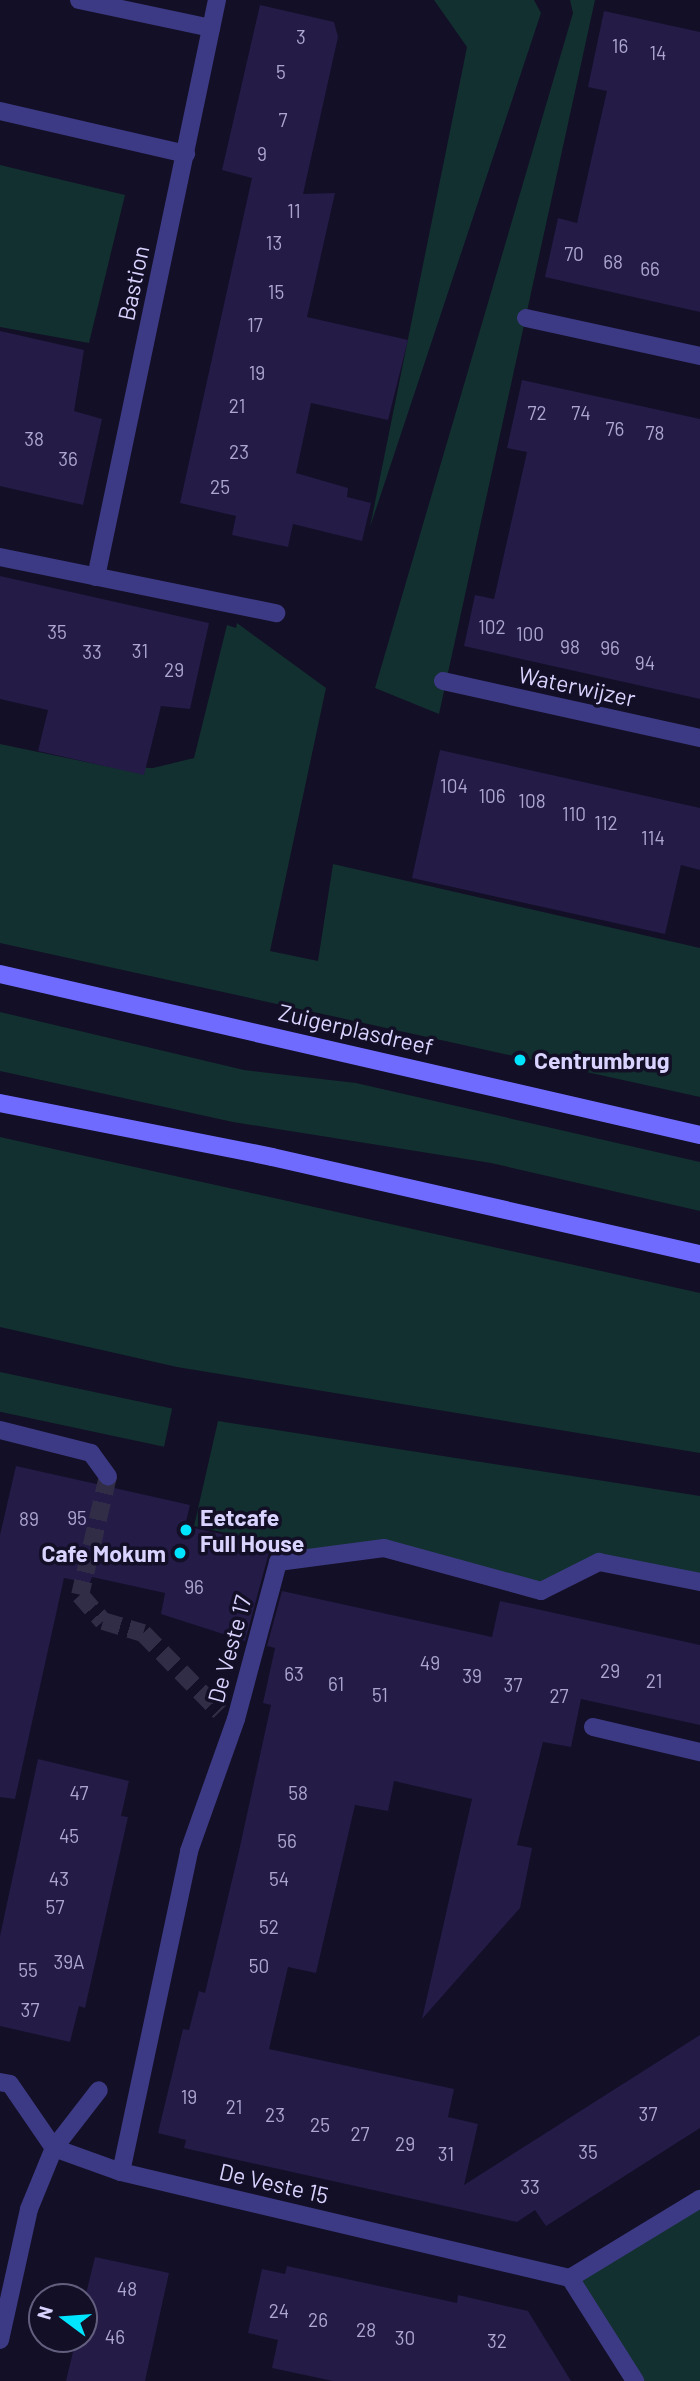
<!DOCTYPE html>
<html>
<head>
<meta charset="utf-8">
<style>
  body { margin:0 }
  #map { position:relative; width:700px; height:2381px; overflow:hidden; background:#130f26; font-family:Barlow,sans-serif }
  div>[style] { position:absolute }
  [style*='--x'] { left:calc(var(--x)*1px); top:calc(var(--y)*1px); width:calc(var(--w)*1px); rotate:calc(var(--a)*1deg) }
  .green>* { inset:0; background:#12302f; transform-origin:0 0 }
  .building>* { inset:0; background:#241b47 }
  .minor-tunnel>* { height:18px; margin-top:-9px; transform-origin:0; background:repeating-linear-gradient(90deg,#312d47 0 18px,transparent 0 27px) }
  .service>* { height:18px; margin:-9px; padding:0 9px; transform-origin:9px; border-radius:9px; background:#3d3a85 }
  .pedestrian>* { height:18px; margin:-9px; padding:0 9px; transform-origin:9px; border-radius:9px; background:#3d3a85 }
  .minor>* { height:18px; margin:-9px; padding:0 9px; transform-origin:9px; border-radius:9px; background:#3d3a85 }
  .secondary>* { height:18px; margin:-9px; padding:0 9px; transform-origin:9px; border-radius:9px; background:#6f6bff }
  .dots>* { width:19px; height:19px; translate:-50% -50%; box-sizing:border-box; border:4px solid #130f26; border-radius:50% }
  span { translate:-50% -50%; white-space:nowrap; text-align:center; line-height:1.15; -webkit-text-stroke:7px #130f26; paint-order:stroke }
  .number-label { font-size:19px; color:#aca6d1 }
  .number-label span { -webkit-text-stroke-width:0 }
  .street-label { font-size:23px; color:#d9d4ff }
  .poi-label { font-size:23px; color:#d9d4ff; font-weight:700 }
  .left { translate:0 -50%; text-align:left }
  .right { translate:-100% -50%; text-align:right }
  .north { position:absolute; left:28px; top:2283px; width:70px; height:70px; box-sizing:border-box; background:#130f26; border:2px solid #625e7d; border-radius:50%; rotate:286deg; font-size:19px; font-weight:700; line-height:28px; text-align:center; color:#d9d4ff }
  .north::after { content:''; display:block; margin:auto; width:24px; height:32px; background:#00e5ff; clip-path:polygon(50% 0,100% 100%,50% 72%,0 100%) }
</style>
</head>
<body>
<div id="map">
  <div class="green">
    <div style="clip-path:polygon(434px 0,534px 0,541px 13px,370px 527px,467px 47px)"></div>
    <div style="clip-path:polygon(570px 0,595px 0,439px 714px,375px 688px,573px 13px)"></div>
    <div style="clip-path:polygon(0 165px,125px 195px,89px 343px,0 327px)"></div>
    <div style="clip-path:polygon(237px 623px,326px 688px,270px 951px,318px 961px,333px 864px,700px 948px,700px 1097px,0 943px,0 744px,110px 767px,153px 768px,194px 758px,227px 625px,236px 628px)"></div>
    <div style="clip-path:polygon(0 1012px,244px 1070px,356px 1083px,700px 1162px,700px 1211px,491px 1163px,233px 1122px,0 1071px)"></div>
    <div style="clip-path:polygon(0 1137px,700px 1293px,700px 1453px,177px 1367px,0 1327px)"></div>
    <div style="left:0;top:1372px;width:176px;height:39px;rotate:12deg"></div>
    <div style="clip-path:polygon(218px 1421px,700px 1496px,700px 1584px,594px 1558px,552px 1585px,415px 1553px,350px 1560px,194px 1526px)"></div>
    <div style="clip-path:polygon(700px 2189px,700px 2381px,636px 2381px,572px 2267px)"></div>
  </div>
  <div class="building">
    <div style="clip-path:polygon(260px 5px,334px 22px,338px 37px,303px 194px,335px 193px,307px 317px,408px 340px,388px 420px,311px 403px,296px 473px,348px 488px,347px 497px,371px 503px,362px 541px,293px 524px,288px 547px,232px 535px,236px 516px,180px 503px,252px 178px,222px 170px)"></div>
    <div style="clip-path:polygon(604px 11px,700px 32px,700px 312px,545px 277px,558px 218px,577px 223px,595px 143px,607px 91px,588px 87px)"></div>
    <div style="clip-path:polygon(0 331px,84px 350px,74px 411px,102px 419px,83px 505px,0 486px)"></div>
    <div style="clip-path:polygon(522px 380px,700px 419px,700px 699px,464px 646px,475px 595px,494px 599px,527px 452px,507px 448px)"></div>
    <div style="clip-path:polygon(0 576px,209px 623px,190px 709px,161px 706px,144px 775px,38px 751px,48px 710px,0 699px)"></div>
    <div style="clip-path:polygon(440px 750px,700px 808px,700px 870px,681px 865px,665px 934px,412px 878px)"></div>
    <div style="clip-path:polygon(16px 1466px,190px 1505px,185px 1526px,271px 1545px,245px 1641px,161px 1614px,165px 1593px,92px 1577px,90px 1583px,64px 1578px,15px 1799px,0 1797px,0 1535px)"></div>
    <div style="clip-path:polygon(282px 1591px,492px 1637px,500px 1601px,700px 1645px,700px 1725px,581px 1699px,571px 1747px,543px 1742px,517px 1845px,532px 1848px,520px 1908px,422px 2019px,472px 1799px,394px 1781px,388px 1811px,355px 1805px,316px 1973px,288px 1967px,269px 2049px,454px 2089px,448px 2117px,478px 2124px,464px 2185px,700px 2035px,700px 2128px,546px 2226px,535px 2210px,517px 2222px,184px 2148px,186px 2140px,158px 2133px,183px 2029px,189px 2030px,199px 1991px,205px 1993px,239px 1851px,271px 1705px,263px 1703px,275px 1648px,267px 1646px)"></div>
    <div style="clip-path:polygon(38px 1759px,129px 1781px,121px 1816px,128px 1817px,85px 2008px,79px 2006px,70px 2042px,0 2026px,0 1936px)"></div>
    <div style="clip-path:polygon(95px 2257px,169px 2273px,145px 2381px,66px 2381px,76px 2339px,84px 2339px,84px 2302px)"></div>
    <div style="clip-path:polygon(287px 2266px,457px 2303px,458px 2295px,528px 2311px,571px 2381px,333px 2381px,272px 2368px,278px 2340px,248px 2333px,262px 2269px,285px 2274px)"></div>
  </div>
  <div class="minor-tunnel">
    <div style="--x:108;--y:1476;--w:122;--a:103.2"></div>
    <div style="--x:80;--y:1595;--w:35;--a:49"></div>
    <div style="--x:103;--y:1621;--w:42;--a:16.7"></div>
    <div style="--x:143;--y:1633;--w:110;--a:45.7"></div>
  </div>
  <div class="service">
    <div style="--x:79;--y:0;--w:135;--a:12"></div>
    <div style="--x:0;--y:111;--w:191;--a:13"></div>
  </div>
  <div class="pedestrian">
    <div style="--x:54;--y:2148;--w:73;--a:-52.2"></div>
  </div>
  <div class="minor">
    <div style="--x:526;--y:318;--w:178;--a:12.3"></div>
    <div style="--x:0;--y:557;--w:282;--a:11.5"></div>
    <div style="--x:96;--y:577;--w:590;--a:-78.16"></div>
    <div style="--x:443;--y:681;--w:263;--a:12.5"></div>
    <div style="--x:0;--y:1430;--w:94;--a:14.2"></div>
    <div style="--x:91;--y:1453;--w:29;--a:54"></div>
    <div style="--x:593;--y:1727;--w:110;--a:13.2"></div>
    <div style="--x:0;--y:2082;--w:10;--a:11"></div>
    <div style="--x:10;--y:2084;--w:78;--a:55.5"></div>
    <div style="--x:54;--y:2148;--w:71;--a:19.7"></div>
    <div style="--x:121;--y:2172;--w:461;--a:13.3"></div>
    <div style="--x:570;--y:2278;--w:122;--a:57.7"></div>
    <div style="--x:121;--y:2172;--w:328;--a:-78"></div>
    <div style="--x:189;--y:1851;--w:140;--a:-70.4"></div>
    <div style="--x:236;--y:1719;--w:163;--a:-75"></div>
    <div style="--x:278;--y:1562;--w:107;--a:-7.5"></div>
    <div style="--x:384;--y:1548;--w:163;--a:15.3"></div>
    <div style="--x:541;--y:1591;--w:65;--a:-26.6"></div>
    <div style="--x:599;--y:1562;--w:103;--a:11.2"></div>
    <div style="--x:570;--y:2278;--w:152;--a:-31.3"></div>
    <div style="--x:0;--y:2340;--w:134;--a:-77.5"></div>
    <div style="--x:29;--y:2209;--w:66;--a:-67.7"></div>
  </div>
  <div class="secondary">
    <div style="--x:0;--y:974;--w:718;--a:12.95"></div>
    <div style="--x:0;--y:1103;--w:277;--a:11.2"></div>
    <div style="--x:272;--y:1157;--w:439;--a:12.8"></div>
  </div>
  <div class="dots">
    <div style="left:520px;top:1060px;background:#00e5ff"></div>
    <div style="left:186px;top:1530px;background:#00e5ff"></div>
    <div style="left:180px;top:1553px;background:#00e5ff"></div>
  </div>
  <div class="number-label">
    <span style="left:301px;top:37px">3</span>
    <span style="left:620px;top:46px">16</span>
    <span style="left:658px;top:53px">14</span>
    <span style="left:281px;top:72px">5</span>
    <span style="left:283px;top:120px">7</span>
    <span style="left:262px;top:154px">9</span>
    <span style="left:294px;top:211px">11</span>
    <span style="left:274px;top:243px">13</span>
    <span style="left:574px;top:254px">70</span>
    <span style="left:613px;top:262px">68</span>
    <span style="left:650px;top:269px">66</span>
    <span style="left:276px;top:292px">15</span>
    <span style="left:255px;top:325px">17</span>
    <span style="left:257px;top:373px">19</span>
    <span style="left:237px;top:406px">21</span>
    <span style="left:537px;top:413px">72</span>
    <span style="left:581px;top:413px">74</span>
    <span style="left:615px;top:429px">76</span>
    <span style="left:655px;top:433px">78</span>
    <span style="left:34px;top:439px">38</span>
    <span style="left:239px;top:452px">23</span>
    <span style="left:68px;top:459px">36</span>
    <span style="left:220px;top:487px">25</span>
    <span style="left:492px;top:627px">102</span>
    <span style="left:57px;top:632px">35</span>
    <span style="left:530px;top:634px">100</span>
    <span style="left:570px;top:647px">98</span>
    <span style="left:610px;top:648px">96</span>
    <span style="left:140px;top:651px">31</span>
    <span style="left:92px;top:652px">33</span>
    <span style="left:645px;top:663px">94</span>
    <span style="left:174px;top:670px">29</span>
    <span style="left:454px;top:786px">104</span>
    <span style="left:492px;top:796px">106</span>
    <span style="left:532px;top:801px">108</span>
    <span style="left:574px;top:814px">110</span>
    <span style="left:606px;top:823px">112</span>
    <span style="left:653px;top:838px">114</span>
    <span style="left:77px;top:1518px">95</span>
    <span style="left:29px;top:1519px">89</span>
    <span style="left:194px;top:1587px">96</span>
    <span style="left:430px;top:1663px">49</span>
    <span style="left:610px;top:1671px">29</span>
    <span style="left:294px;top:1674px">63</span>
    <span style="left:472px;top:1676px">39</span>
    <span style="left:654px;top:1681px">21</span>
    <span style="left:336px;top:1684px">61</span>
    <span style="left:513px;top:1685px">37</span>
    <span style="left:380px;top:1695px">51</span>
    <span style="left:559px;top:1696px">27</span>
    <span style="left:79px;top:1793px">47</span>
    <span style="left:298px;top:1793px">58</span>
    <span style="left:69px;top:1836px">45</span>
    <span style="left:287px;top:1841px">56</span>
    <span style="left:59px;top:1879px">43</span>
    <span style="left:279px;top:1879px">54</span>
    <span style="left:55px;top:1907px">57</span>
    <span style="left:269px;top:1927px">52</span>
    <span style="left:69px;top:1962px">39A</span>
    <span style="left:259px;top:1966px">50</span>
    <span style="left:28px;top:1970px">55</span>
    <span style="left:30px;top:2010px">37</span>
    <span style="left:189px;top:2097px">19</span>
    <span style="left:234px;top:2107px">21</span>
    <span style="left:648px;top:2114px">37</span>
    <span style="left:275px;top:2115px">23</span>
    <span style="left:320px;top:2125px">25</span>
    <span style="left:360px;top:2134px">27</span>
    <span style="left:405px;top:2144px">29</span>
    <span style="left:588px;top:2152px">35</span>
    <span style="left:446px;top:2154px">31</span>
    <span style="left:530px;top:2187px">33</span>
    <span style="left:127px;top:2289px">48</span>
    <span style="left:279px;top:2311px">24</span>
    <span style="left:318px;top:2320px">26</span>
    <span style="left:366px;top:2330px">28</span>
    <span style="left:115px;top:2337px">46</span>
    <span style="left:405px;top:2338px">30</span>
    <span style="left:497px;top:2341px">32</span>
  </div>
  <div class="street-label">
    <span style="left:133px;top:283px;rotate:-78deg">Bastion</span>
    <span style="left:577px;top:686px;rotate:12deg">Waterwijzer</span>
    <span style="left:356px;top:1029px;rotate:13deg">Zuigerplasdreef</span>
    <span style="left:229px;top:1649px;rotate:-75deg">De Veste 17</span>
    <span style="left:274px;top:2183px;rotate:13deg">De Veste 15</span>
  </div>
  <div class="poi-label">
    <span class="left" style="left:534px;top:1060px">Centrumbrug</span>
    <span class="left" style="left:200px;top:1530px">Eetcafe<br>Full House</span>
    <span class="right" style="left:166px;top:1553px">Cafe Mokum</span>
  </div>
  <div class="north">N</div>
</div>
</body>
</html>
